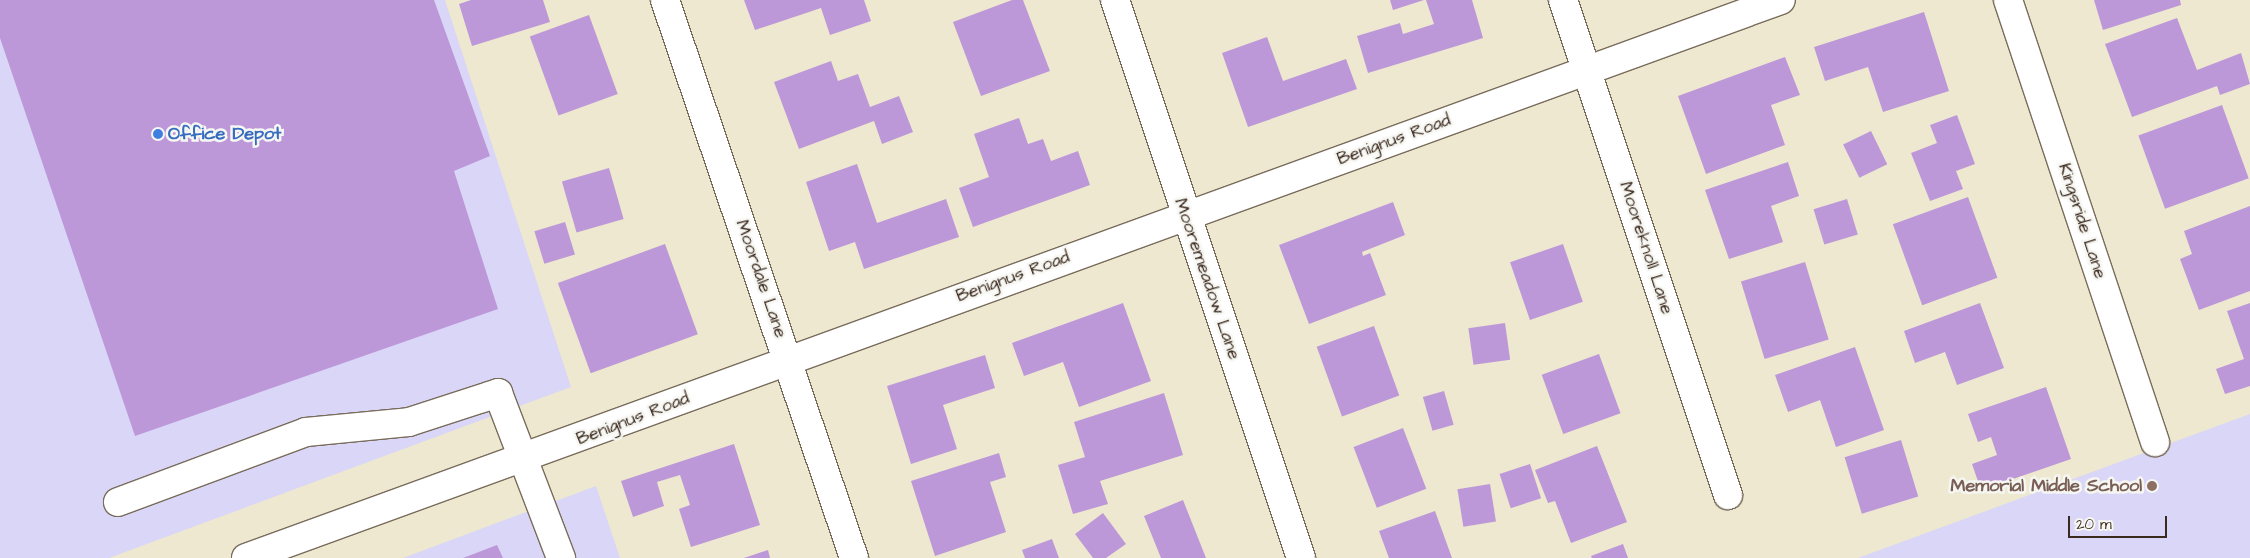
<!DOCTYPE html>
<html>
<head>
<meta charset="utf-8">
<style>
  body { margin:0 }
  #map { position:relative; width:2250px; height:558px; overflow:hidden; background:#ede8cf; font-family:"Architects Daughter",sans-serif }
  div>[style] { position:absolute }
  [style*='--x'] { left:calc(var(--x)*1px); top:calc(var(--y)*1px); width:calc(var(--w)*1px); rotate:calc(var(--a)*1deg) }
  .built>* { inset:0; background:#dad6f7 }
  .building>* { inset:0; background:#bd98d9; transform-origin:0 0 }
  .roads { filter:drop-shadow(1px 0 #796c5c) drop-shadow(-1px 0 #796c5c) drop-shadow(0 1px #796c5c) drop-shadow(0 -1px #796c5c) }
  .minor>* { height:28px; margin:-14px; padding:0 14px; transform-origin:14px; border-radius:14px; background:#fff }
  .dots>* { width:14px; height:14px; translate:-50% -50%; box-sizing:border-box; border:2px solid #f6f6f2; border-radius:50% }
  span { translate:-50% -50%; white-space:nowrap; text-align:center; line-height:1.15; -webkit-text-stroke:5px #f6f6f2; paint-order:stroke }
  .shop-label { font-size:18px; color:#366cbe; font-weight:700 }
  .left { translate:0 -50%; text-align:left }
  .street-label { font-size:18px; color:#3b2a1e }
  .education-label { font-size:18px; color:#785e54; font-weight:700 }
  .right { translate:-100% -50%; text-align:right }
  .scale { position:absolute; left:2068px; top:516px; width:99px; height:22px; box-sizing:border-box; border:2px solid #3b2a1e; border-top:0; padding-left:6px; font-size:15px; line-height:18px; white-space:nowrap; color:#3b2a1e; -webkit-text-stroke:4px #f6f6f2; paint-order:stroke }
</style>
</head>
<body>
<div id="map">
  <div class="built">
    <div style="clip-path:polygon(0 0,445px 0,571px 387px,109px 558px,0 558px)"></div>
    <div style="clip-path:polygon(2250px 414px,2250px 558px,1858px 558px)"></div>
    <div style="clip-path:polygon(596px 486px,620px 558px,403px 558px)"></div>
  </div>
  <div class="building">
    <div style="clip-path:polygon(0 0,434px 0,490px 156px,454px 171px,498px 309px,135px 436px,0 38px)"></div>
    <div style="clip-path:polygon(471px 0,543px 0,550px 22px,472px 46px,459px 4px)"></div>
    <div style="clip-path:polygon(744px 0,864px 0,871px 21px,830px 35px,821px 8px,755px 30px)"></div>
    <div style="clip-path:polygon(1012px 0,1023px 0,1050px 71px,981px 96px,953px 22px)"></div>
    <div style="clip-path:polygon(1390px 0,1424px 0,1393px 10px)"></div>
    <div style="clip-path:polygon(1426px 0,1472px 0,1483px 38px,1368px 73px,1357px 36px,1400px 23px,1403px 34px,1434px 24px)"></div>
    <div style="clip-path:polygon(2094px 0,2180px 0,2181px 5px,2103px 30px)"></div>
    <div style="clip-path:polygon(1924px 12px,1949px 91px,1883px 112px,1868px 67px,1825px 81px,1814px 47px)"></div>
    <div style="left:589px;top:15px;width:84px;height:63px;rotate:70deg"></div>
    <div style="clip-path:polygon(2177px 18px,2197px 70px,2241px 53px,2250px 84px,2220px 95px,2217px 86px,2132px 117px,2105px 44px)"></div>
    <div style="clip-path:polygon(1267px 37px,1283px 81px,1346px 59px,1357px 89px,1248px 127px,1222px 53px)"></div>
    <div style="clip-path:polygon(1785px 57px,1800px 95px,1771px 105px,1785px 145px,1706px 174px,1678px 96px)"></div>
    <div style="clip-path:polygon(831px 61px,838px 81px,858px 74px,870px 107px,899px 96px,913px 132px,882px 144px,874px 121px,799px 149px,774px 82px)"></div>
    <div style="left:2222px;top:105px;width:78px;height:89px;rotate:70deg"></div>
    <div style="clip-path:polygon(1957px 115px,1975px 164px,1956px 171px,1963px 189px,1930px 201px,1911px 153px,1937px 143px,1930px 125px)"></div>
    <div style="clip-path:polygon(1019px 118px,1028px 144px,1043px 139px,1051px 161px,1078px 151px,1090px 185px,973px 227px,959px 188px,989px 177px,974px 134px)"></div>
    <div style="left:1871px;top:131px;width:37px;height:31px;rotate:64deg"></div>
    <div style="clip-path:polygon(1788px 162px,1799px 196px,1771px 206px,1783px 242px,1729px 259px,1705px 190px)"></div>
    <div style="clip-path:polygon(857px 164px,877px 223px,946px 199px,959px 237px,864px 269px,855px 242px,829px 251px,806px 182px)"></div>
    <div style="left:609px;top:168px;width:53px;height:49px;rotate:74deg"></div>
    <div style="left:1968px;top:197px;width:86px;height:80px;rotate:70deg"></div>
    <div style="left:1847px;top:199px;width:37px;height:35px;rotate:73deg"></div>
    <div style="clip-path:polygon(1393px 202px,1405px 235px,1362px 252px,1363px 256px,1370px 253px,1386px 295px,1309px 324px,1279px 245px)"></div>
    <div style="clip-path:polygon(2250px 206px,2250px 291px,2199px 310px,2180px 259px,2192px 254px,2184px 231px)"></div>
    <div style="left:565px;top:222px;width:34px;height:32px;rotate:73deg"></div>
    <div style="left:665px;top:244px;width:96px;height:114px;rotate:70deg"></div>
    <div style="left:1563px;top:244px;width:61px;height:56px;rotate:71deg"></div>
    <div style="left:1805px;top:262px;width:81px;height:67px;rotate:73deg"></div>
    <div style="clip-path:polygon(1123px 303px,1151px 381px,1079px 407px,1063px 362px,1024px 376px,1012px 343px)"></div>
    <div style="clip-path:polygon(1980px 303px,2004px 368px,1957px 385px,1945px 352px,1915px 363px,1904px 331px)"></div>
    <div style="clip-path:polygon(2250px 303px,2250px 386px,2225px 394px,2216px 369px,2244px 359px,2227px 311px)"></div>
    <div style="left:1505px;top:323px;width:37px;height:37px;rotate:82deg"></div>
    <div style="left:1374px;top:326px;width:74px;height:61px;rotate:70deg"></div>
    <div style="clip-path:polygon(1855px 347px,1884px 430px,1836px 447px,1820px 400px,1788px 412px,1775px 375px)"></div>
    <div style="left:1599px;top:354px;width:63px;height:61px;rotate:70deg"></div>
    <div style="clip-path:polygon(985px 355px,995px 388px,943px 405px,957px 449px,911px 464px,887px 386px)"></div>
    <div style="clip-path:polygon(2046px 387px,2071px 459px,1981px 490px,1972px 464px,1997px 455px,1991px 437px,1978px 442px,1968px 414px)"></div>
    <div style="left:1444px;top:391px;width:35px;height:22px;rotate:74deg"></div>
    <div style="clip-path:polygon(1164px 393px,1183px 455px,1100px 481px,1108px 504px,1073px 514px,1058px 465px,1085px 457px,1074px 422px)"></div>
    <div style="left:1403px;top:428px;width:65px;height:53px;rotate:69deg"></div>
    <div style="left:1901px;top:440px;width:59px;height:59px;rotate:73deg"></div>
    <div style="clip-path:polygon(734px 444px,760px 525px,691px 547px,679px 509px,690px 505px,680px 475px,657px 482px,664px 506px,633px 517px,621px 481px)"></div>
    <div style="clip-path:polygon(1597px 446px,1627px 522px,1571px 543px,1555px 501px,1548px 503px,1535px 470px)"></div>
    <div style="clip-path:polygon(999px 453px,1006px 477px,990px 482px,1006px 532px,935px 556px,911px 481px)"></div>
    <div style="left:1530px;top:464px;width:36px;height:32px;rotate:72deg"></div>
    <div style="left:1490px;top:484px;width:38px;height:33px;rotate:81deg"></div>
    <div style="clip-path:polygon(1183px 500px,1206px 558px,1161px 558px,1144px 516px)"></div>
    <div style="clip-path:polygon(1435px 511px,1452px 558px,1389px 558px,1379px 531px)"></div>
    <div style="clip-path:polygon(1103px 513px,1126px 544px,1106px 558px,1093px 558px,1075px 534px)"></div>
    <div style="clip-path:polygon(1052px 539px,1059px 558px,1025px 558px,1022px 550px)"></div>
    <div style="clip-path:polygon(1623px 544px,1628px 558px,1592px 558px,1591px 556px)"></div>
    <div style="clip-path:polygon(497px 545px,503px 558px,463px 558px)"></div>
    <div style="clip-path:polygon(768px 550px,770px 558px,744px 558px)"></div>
  </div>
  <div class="roads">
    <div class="minor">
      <div style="--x:665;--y:0;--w:589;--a:71.29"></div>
      <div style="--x:1115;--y:0;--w:588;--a:71.57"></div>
      <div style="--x:1563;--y:0;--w:522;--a:71.57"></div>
      <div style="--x:2008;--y:0;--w:466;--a:71.6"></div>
      <div style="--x:118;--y:502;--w:201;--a:-20.4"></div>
      <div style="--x:306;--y:432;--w:103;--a:-5.5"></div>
      <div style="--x:409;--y:422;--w:94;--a:-18"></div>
      <div style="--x:498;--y:393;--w:177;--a:69.1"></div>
      <div style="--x:246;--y:558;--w:1633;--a:-19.98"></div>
    </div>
  </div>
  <div class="dots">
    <div style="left:158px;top:134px;background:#3f7fe0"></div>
    <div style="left:2152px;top:486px;background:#8d6e63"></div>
  </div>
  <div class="shop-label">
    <span class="left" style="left:168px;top:134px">Office Depot</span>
  </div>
  <div class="street-label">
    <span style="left:1394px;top:140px;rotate:-20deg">Benignus Road</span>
    <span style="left:2082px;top:221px;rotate:72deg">Kingsride Lane</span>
    <span style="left:1646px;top:248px;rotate:72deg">Mooreknoll Lane</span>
    <span style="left:1013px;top:277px;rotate:-20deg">Benignus Road</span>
    <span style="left:761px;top:279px;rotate:71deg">Moordale Lane</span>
    <span style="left:1207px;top:279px;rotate:71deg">Mooremeadow Lane</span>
    <span style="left:633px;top:419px;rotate:-21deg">Benignus Road</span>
  </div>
  <div class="education-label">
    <span class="right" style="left:2142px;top:486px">Memorial Middle School</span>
  </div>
  <div class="scale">20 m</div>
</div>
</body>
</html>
